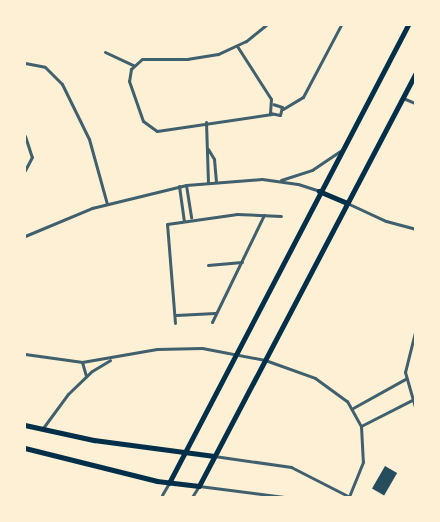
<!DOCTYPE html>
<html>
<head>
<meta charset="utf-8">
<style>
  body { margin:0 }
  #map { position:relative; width:440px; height:522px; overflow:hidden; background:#fdf0d5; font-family:"DejaVu Sans",sans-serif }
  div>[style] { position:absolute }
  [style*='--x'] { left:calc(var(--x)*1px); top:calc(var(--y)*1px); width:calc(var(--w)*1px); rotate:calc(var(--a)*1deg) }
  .building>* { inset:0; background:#264d5e; transform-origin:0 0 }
  .minor>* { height:3px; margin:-1.5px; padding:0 1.5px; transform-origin:1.5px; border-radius:1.5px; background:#3f606c }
  .secondary>* { height:4.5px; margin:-2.25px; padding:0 2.25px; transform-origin:2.25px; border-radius:2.25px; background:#003049 }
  span { translate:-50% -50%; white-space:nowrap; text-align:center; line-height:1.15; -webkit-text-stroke:5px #fdf0d5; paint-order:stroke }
  .frame { position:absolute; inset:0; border:26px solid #fdf0d5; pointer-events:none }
</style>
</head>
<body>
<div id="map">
  <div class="building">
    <div style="left:385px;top:466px;width:14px;height:26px;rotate:30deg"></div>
  </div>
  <div class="minor">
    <div style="--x:266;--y:25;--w:26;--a:141"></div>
    <div style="--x:246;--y:41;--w:31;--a:155"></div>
    <div style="--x:218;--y:54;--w:30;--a:171"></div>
    <div style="--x:188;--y:59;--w:46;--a:180"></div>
    <div style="--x:142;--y:59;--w:15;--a:138"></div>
    <div style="--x:131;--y:69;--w:12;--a:99"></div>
    <div style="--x:129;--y:81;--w:42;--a:70.7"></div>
    <div style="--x:143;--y:121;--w:17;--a:36"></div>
    <div style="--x:157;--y:131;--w:116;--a:-8.4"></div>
    <div style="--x:237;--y:46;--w:63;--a:57.3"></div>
    <div style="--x:271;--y:99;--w:14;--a:94"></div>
    <div style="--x:270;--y:113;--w:10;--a:11"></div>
    <div style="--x:280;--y:115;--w:8;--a:-76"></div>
    <div style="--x:282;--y:107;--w:9;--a:-162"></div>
    <div style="--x:105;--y:52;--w:31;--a:25"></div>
    <div style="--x:25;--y:63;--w:20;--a:11"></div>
    <div style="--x:45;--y:67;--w:24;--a:45"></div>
    <div style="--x:62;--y:84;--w:61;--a:63.9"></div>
    <div style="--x:89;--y:139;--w:67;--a:74.5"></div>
    <div style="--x:403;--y:98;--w:13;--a:23"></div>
    <div style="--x:283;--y:109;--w:23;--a:-31"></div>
    <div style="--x:303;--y:97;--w:81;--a:-62.2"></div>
    <div style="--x:206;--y:122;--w:60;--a:88.1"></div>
    <div style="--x:25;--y:136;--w:22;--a:72"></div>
    <div style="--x:32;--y:157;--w:15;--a:118"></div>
    <div style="--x:208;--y:149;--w:12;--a:59"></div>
    <div style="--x:214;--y:159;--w:22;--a:85"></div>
    <div style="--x:281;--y:180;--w:33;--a:-18"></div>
    <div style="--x:312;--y:170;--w:34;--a:-34"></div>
    <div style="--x:186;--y:185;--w:33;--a:81"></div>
    <div style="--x:179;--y:186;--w:34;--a:82"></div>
    <div style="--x:347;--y:203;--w:43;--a:24.8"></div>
    <div style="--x:386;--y:221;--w:30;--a:15"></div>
    <div style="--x:25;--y:236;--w:73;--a:-22.7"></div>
    <div style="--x:92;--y:208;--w:97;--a:-13.7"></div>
    <div style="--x:186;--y:185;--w:76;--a:-4.5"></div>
    <div style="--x:262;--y:179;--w:36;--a:8"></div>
    <div style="--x:298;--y:184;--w:22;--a:18"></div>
    <div style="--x:208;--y:265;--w:34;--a:-5"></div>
    <div style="--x:176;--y:315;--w:39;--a:-3"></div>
    <div style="--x:212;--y:322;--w:119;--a:-64.1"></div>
    <div style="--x:175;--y:323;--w:99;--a:-94.6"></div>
    <div style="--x:167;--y:224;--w:71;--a:-8.1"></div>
    <div style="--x:237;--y:214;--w:44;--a:2.6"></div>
    <div style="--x:415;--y:332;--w:41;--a:104"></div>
    <div style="--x:405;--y:372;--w:36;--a:74"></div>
    <div style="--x:25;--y:354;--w:58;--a:8"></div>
    <div style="--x:82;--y:362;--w:76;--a:-9.8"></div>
    <div style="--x:157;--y:349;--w:45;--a:-1.3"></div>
    <div style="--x:202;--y:348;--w:64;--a:10.8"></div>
    <div style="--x:265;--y:360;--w:53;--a:19.8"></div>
    <div style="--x:315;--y:378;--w:39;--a:36"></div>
    <div style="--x:347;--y:401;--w:29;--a:61"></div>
    <div style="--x:361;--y:426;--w:36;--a:87"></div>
    <div style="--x:363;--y:462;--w:37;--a:112"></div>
    <div style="--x:82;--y:362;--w:15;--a:74"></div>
    <div style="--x:353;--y:408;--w:60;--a:-29.1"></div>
    <div style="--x:361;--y:426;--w:57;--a:-27"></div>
    <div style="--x:43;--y:428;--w:42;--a:-53.7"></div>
    <div style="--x:68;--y:394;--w:33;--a:-44"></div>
    <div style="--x:92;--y:371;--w:21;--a:-31"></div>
    <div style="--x:214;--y:456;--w:78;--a:8.1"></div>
    <div style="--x:291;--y:467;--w:66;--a:27"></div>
    <div style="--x:162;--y:495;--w:14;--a:-60"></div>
    <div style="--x:192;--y:497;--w:13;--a:-58"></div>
    <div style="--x:199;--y:486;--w:86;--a:7.4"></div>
  </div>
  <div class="secondary">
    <div style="--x:319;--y:191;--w:30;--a:23"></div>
    <div style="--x:25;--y:425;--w:71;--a:12.3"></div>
    <div style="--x:94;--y:440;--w:121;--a:7.6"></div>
    <div style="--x:25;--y:448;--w:136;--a:14"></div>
    <div style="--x:157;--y:481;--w:42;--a:6.8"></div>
    <div style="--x:199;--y:486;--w:465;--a:-62.3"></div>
    <div style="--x:169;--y:483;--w:517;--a:-62.44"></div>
  </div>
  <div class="frame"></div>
</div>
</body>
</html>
